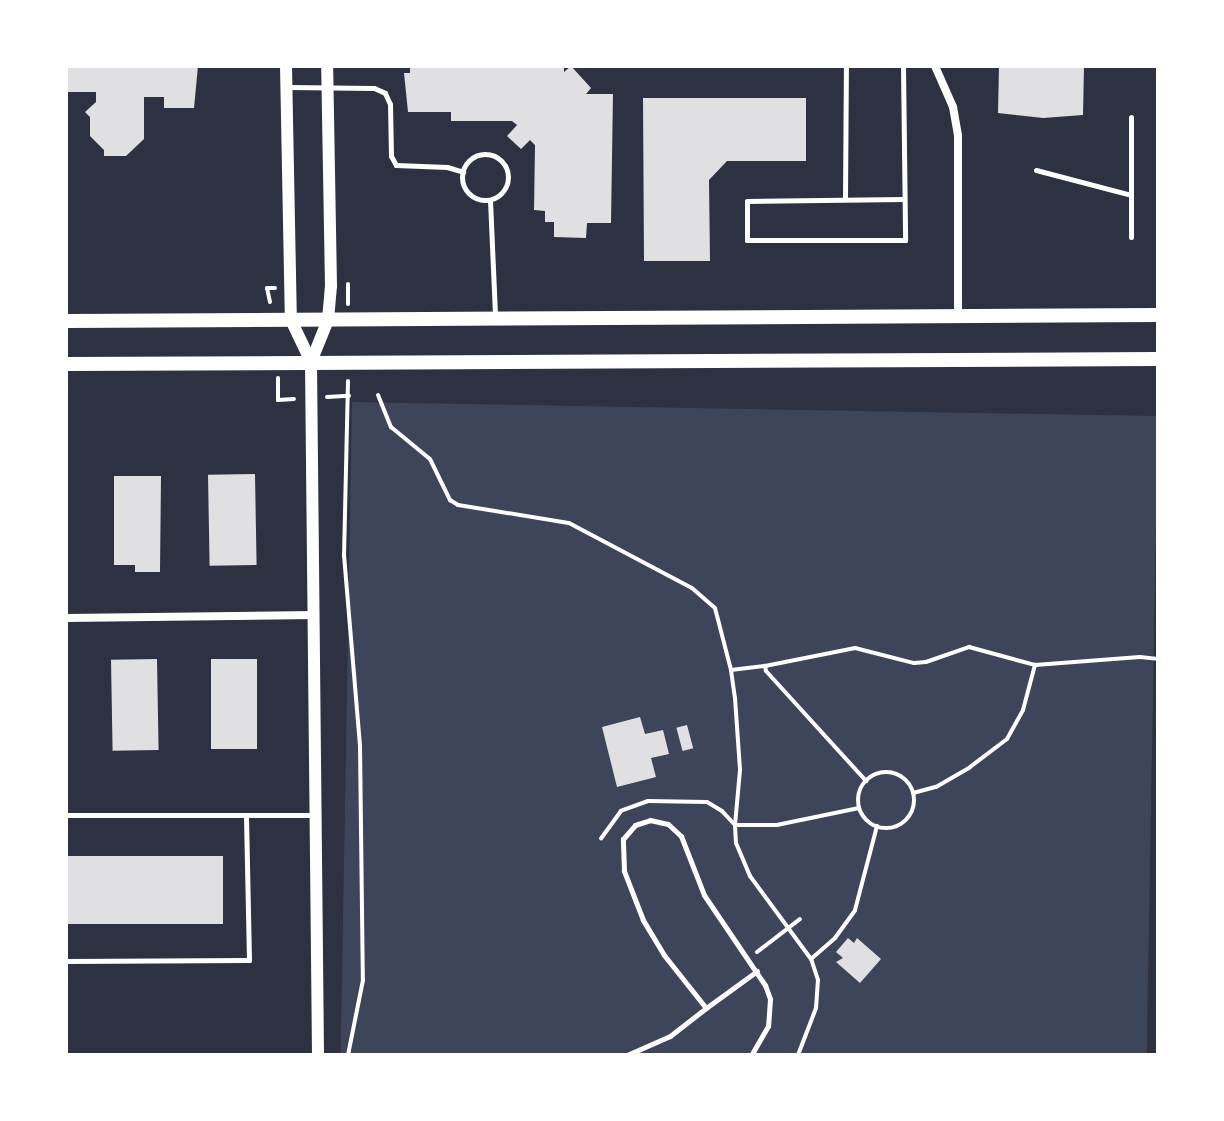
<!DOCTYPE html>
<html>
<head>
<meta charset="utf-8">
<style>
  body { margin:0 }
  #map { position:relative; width:1224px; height:1121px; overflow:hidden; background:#2d3142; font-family:"Noto Serif",serif }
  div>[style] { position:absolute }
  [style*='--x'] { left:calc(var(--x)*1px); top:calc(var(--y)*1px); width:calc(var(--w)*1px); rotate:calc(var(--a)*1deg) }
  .green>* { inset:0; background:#3c4559; transform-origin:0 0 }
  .building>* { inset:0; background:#e0e0e3; transform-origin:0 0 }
  .path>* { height:4px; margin:-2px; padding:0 2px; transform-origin:2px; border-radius:2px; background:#fff }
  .path>.ring { margin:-2px; padding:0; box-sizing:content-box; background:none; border:4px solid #fff; border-radius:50% }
  .service>* { height:5px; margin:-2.5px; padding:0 2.5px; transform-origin:2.5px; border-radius:2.5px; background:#fff }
  .service>.ring { margin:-2.5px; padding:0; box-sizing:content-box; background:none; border:5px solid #fff; border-radius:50% }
  .minor>* { height:8px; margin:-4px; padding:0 4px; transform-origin:4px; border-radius:4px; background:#fff }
  .tertiary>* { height:12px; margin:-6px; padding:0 6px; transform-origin:6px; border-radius:6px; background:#fff }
  .secondary>* { height:14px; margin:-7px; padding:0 7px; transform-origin:7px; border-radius:7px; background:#fff }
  span { translate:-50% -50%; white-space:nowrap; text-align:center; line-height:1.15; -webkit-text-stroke:6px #fff; paint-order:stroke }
  .frame { position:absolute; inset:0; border:68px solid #fff; pointer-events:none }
</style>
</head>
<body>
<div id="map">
  <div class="green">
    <div style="left:352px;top:402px;width:806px;height:653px;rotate:1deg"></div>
  </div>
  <div class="building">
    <div style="clip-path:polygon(66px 66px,198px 66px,194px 108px,164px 108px,164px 97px,144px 97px,144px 139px,126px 156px,104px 156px,104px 150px,90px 136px,90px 117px,85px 112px,96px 102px,96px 92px,66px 92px)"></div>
    <div style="clip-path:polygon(410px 66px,564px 66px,564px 72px,571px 66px,591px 88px,586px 94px,613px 94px,611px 223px,587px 223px,586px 238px,554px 237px,554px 222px,545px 222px,545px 211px,534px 210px,535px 145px,530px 140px,521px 149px,507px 136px,517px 125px,512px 121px,451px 121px,451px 112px,408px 112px,404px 73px,410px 73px)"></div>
    <div style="clip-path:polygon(999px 66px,1084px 66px,1083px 115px,1043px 118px,998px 113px)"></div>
    <div style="clip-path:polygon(643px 98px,806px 98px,806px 161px,727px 161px,709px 180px,710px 261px,644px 261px)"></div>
    <div style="left:255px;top:474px;width:91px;height:47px;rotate:89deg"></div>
    <div style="clip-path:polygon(114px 476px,161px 476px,160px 572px,135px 572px,135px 565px,114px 565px)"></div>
    <div style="left:157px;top:659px;width:91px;height:46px;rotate:89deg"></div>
    <div style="left:211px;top:659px;width:46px;height:90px"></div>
    <div style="clip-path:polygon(640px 717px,645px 734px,663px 730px,669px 754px,651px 758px,656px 777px,617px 787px,602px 727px)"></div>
    <div style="left:687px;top:725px;width:24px;height:11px;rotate:75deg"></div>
    <div style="left:66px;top:856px;width:157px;height:68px"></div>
    <div style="clip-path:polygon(848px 938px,854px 943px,857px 938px,881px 959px,860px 983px,836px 962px,843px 958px,836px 952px)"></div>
  </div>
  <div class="path">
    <div style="--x:270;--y:302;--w:14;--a:-102"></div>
    <div style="--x:267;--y:288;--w:8;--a:0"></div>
    <div style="--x:348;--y:304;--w:20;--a:-90"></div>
    <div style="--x:278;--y:378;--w:22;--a:90"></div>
    <div style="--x:278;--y:400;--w:16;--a:-4"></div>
    <div style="--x:348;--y:381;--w:174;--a:91.3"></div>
    <div style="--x:344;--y:555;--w:192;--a:85.2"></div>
    <div style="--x:360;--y:746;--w:234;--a:89.3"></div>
    <div style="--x:363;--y:980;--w:76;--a:101.3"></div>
    <div style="--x:378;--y:395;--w:35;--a:68"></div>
    <div style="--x:391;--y:427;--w:50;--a:39.4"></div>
    <div style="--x:430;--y:459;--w:46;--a:64"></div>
    <div style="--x:450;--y:500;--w:9;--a:32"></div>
    <div style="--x:458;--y:505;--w:112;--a:9.2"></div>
    <div style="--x:569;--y:523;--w:139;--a:27.9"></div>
    <div style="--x:692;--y:588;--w:30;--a:41"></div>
    <div style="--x:715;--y:608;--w:64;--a:75.5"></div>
    <div style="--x:731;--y:670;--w:28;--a:82"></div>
    <div style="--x:735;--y:698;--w:72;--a:86"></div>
    <div style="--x:740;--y:770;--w:55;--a:95.2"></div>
    <div style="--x:735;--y:825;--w:19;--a:-133"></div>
    <div style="--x:722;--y:811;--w:17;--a:-149"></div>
    <div style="--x:707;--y:802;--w:59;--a:-179"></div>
    <div style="--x:648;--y:801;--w:29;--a:160"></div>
    <div style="--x:621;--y:811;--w:34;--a:126"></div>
    <div style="--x:327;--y:397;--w:22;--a:-3"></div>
    <div style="--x:765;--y:666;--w:92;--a:-11.3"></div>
    <div style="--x:855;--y:648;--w:61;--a:14.3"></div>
    <div style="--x:914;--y:663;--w:12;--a:-5"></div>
    <div style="--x:926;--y:662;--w:46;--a:-19.2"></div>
    <div style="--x:969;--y:647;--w:68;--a:15.3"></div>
    <div style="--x:731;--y:670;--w:34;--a:-7"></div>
    <div style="--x:765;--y:666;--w:5;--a:79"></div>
    <div style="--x:766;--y:671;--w:149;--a:47.7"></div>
    <div class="ring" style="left:858px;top:772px;width:52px;height:52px"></div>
    <div style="--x:913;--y:793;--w:24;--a:-15"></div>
    <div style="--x:936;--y:787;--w:39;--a:-30"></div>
    <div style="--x:970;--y:767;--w:46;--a:-37.1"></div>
    <div style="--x:1007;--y:739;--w:33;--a:-61"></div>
    <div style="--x:1023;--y:710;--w:47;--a:-75.1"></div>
    <div style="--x:1035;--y:665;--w:105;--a:-4.4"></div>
    <div style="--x:1140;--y:657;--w:18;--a:6"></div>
    <div style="--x:859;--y:808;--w:84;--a:168.3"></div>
    <div style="--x:777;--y:825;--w:42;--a:180"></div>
    <div style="--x:735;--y:825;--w:18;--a:87"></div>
    <div style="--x:736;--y:843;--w:36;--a:67"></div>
    <div style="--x:750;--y:876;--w:103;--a:53.7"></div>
    <div style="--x:811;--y:959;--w:32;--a:-41"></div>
    <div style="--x:835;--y:938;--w:34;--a:-54"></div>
    <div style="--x:855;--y:910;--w:87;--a:-75.3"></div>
    <div style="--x:757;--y:952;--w:54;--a:-37.5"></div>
    <div style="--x:798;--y:1055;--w:50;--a:-69"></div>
    <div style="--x:816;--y:1008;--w:28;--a:-86"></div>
    <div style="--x:818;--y:980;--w:22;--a:-108"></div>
  </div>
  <div class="service">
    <div style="--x:903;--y:66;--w:174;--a:89.3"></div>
    <div style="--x:905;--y:240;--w:158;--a:180"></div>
    <div style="--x:747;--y:240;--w:39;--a:-90"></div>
    <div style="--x:747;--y:201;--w:157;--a:-0.7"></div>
    <div style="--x:288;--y:87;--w:86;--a:0.7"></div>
    <div style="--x:374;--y:88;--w:12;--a:24"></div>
    <div style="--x:385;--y:93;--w:12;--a:66"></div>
    <div style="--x:390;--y:104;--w:52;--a:88.9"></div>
    <div style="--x:391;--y:156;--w:10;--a:61"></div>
    <div style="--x:396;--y:165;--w:51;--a:2.2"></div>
    <div style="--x:447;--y:167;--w:17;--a:17"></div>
    <div class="ring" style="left:462px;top:154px;width:41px;height:41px"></div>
    <div style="--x:1036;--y:170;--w:98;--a:14.7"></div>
    <div style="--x:1131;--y:195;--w:42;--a:90"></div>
    <div style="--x:1131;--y:195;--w:78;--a:-90"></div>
    <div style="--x:845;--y:199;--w:133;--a:-89.6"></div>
    <div style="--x:490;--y:200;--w:115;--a:87.5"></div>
    <div style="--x:66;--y:815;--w:249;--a:0"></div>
    <div style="--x:66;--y:961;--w:183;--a:-0.3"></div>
    <div style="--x:249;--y:960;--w:145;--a:-91.2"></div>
    <div style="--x:706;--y:1008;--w:63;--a:-36"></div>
    <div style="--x:627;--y:1055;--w:47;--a:-23.8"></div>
    <div style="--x:670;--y:1036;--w:46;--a:-37.9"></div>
    <div style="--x:706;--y:1008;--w:68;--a:-128.4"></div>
    <div style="--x:664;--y:955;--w:41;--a:-121"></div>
    <div style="--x:643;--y:920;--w:53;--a:-111.2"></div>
    <div style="--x:624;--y:871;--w:32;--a:-92"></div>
    <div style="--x:623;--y:839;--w:18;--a:-49"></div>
    <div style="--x:635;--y:825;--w:16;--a:-18"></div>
    <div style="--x:650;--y:820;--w:18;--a:13"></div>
    <div style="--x:668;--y:824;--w:18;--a:43"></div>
    <div style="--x:681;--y:836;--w:63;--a:68.7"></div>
    <div style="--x:704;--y:895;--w:109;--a:55.9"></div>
    <div style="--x:765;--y:985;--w:15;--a:70"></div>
    <div style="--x:770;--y:999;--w:27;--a:94"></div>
    <div style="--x:768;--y:1026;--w:34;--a:120"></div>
  </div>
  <div class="minor">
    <div style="--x:935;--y:66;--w:45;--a:66.3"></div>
    <div style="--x:953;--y:107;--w:29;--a:80"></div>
    <div style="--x:958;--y:136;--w:180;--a:90"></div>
    <div style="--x:66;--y:618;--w:249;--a:-0.7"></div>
  </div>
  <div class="tertiary">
    <div style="--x:286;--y:66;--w:254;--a:88.9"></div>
    <div style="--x:291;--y:320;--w:47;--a:64.5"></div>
    <div style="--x:318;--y:1055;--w:693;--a:-90.58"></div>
    <div style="--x:311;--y:362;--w:45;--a:-68"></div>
    <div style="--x:328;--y:320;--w:34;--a:-85"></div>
    <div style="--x:331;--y:286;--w:220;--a:-91"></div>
  </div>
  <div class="secondary">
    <div style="--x:66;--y:321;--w:1092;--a:-0.31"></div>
    <div style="--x:66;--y:364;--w:1092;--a:-0.26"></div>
  </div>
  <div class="frame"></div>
</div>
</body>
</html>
